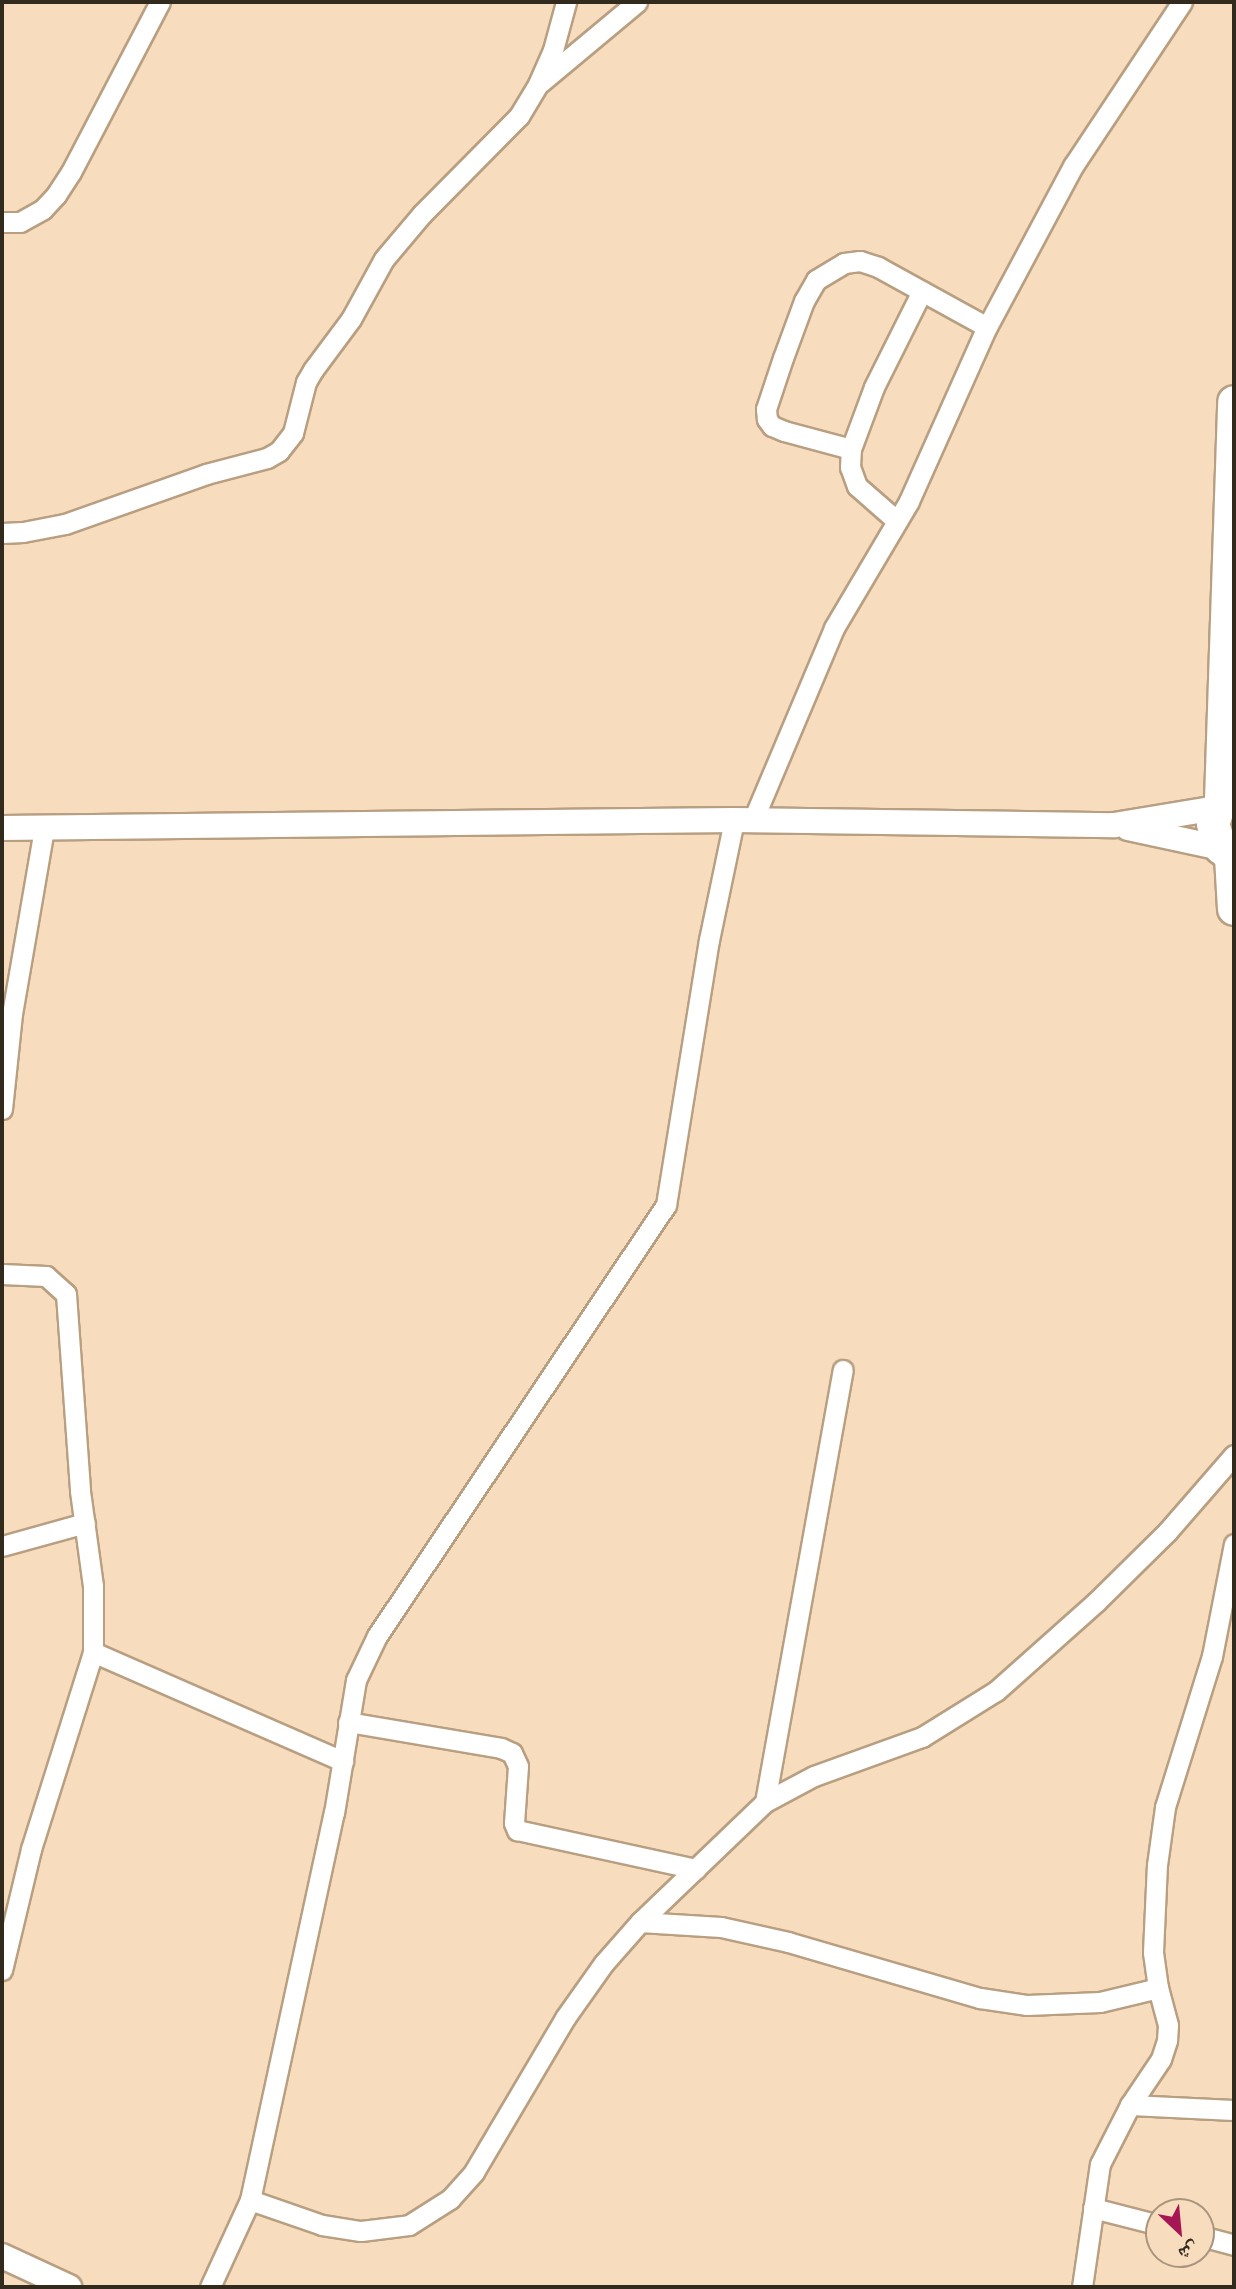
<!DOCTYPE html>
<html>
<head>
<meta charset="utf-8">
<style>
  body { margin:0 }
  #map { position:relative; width:1236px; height:2289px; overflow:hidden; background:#f7ddbe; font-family:"Source Sans 3","Noto Naskh Arabic",sans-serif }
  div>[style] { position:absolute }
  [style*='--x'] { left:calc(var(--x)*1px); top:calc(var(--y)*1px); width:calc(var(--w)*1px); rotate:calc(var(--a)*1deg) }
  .roads { filter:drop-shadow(2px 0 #b89f82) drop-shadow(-2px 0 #b89f82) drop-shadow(0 2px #b89f82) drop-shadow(0 -2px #b89f82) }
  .minor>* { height:19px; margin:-9.5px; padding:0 9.5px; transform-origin:9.5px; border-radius:9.5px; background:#fff }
  .tertiary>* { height:24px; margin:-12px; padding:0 12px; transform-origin:12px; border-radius:12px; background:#fff }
  .trunk>* { height:32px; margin:-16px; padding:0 16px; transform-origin:16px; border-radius:16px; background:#fff }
  span { translate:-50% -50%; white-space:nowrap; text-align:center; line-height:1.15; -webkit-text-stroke:7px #f7ddbe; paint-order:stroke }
  .frame { position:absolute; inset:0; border:4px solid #332a1e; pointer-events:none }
  .north { position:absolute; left:1145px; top:2198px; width:70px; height:70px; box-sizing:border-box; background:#f7ddbe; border:2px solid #a9957e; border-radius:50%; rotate:154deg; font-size:19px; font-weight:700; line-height:28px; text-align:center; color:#332a1e }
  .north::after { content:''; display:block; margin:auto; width:24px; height:32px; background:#a71654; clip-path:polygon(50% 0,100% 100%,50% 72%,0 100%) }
</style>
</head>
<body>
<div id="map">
  <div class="roads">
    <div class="minor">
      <div style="--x:541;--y:82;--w:125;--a:-39.8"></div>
      <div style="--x:2;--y:222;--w:18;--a:0"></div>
      <div style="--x:20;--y:222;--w:26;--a:-29"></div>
      <div style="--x:43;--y:209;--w:19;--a:-47"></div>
      <div style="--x:56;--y:195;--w:27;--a:-57"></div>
      <div style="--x:71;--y:172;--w:192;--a:-62.4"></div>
      <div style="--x:851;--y:449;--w:69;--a:-165"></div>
      <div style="--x:784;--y:431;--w:13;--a:-157"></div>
      <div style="--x:772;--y:426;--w:9;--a:-126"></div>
      <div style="--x:767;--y:419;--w:10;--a:-96"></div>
      <div style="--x:766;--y:409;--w:54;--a:-71.6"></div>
      <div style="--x:783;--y:358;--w:61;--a:-69.8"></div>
      <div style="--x:804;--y:301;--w:24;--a:-60"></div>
      <div style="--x:816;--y:280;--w:33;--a:-31"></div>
      <div style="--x:844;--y:263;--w:16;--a:-7"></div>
      <div style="--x:860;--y:261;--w:19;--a:18"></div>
      <div style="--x:878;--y:267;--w:124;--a:28.8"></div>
      <div style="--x:897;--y:521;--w:53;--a:-138.8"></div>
      <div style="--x:857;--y:486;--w:20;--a:-110"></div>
      <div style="--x:850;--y:467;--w:18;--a:-87"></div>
      <div style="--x:851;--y:449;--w:66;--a:-69.6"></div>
      <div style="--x:874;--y:387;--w:107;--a:-63.4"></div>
      <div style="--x:2;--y:533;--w:21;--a:-3"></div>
      <div style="--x:23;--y:532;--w:43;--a:-10.8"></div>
      <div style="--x:65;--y:524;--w:150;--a:-19.5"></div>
      <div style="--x:206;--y:474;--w:63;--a:-14.7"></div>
      <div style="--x:267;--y:458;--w:14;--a:-30"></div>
      <div style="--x:279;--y:451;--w:23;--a:-52"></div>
      <div style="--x:293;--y:433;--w:53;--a:-75.7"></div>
      <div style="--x:306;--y:382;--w:14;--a:-60"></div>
      <div style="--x:313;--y:370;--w:64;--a:-53.3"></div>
      <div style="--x:351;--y:319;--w:68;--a:-61.2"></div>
      <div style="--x:384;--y:259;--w:59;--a:-49.8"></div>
      <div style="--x:422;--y:214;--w:138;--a:-45.3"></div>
      <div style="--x:519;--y:116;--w:37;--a:-59"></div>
      <div style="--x:538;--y:84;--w:37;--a:-66"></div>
      <div style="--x:553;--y:50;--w:50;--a:-74.8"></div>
      <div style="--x:753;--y:820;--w:208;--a:-67.1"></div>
      <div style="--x:834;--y:628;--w:147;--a:-59.4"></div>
      <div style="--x:909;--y:501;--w:191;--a:-65.9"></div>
      <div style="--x:987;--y:327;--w:183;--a:-61.9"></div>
      <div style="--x:1073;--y:166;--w:197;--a:-56.4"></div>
      <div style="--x:2;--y:1109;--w:96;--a:-84"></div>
      <div style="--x:12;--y:1014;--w:188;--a:-80.2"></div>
      <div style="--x:2;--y:1274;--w:44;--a:2.6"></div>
      <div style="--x:46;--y:1276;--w:27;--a:42"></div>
      <div style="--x:66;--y:1294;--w:197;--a:85.9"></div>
      <div style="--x:80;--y:1491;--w:96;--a:82.2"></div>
      <div style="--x:93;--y:1586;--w:66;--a:90"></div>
      <div style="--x:93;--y:1652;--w:273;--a:23.6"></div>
      <div style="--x:2;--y:1546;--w:86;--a:-15.5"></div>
      <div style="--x:348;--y:1722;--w:155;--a:9.6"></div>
      <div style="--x:501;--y:1748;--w:12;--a:24"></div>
      <div style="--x:512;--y:1753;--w:14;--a:65"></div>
      <div style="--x:518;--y:1766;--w:57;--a:94"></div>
      <div style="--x:514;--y:1823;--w:8;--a:67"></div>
      <div style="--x:517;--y:1830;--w:183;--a:12.3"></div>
      <div style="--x:765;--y:1802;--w:439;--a:-79.8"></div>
      <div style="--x:640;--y:1922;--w:81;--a:3.5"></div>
      <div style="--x:721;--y:1927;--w:69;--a:12.6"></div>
      <div style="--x:788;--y:1942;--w:200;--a:16.3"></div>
      <div style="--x:980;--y:1998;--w:48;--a:8.5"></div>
      <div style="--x:1027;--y:2005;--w:73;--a:-2.4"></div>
      <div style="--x:1100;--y:2002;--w:60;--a:-13.6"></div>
      <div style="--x:2;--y:1970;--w:124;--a:-76.5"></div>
      <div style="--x:31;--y:1849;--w:207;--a:-72.5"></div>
      <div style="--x:1130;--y:2105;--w:104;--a:2.8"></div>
      <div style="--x:250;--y:2200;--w:76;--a:19.1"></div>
      <div style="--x:322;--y:2225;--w:39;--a:9"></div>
      <div style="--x:361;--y:2231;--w:48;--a:-7.1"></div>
      <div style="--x:409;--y:2225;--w:49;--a:-32.4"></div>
      <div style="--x:450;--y:2199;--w:36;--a:-48"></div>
      <div style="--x:474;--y:2172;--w:179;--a:-59.4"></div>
      <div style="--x:565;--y:2018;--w:67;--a:-54.7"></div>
      <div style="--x:604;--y:1963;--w:55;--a:-48.7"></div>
      <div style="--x:640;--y:1922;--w:173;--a:-43.8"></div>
      <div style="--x:765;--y:1802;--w:55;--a:-28"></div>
      <div style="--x:814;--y:1776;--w:115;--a:-19.9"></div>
      <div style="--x:922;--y:1737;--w:87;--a:-31.9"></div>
      <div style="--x:996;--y:1691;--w:134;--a:-41.7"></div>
      <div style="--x:1096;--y:1602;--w:100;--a:-44.6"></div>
      <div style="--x:1167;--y:1532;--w:102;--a:-49"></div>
      <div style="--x:1093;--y:2208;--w:68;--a:14.4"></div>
      <div style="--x:1201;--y:2236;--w:34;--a:15"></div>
      <div style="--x:210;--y:2287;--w:96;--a:-65.3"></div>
      <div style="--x:250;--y:2200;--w:396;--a:-77.8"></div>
      <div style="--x:334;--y:1813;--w:135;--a:-80.6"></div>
      <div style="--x:356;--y:1680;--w:49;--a:-64.5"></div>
      <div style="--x:377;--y:1636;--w:519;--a:-56.16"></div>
      <div style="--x:666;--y:1205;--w:268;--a:-80.8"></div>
      <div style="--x:709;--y:940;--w:123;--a:-78.2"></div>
      <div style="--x:1082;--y:2287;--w:124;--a:-81.7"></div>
      <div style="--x:1100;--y:2164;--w:66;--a:-63"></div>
      <div style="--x:1130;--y:2105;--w:55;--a:-56"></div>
      <div style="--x:1161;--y:2059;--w:20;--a:-72"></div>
      <div style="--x:1167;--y:2040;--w:15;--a:-86"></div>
      <div style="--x:1168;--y:2025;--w:38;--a:-105"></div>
      <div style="--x:1158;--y:1988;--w:36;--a:-98"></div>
      <div style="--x:1153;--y:1952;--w:87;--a:-87.4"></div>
      <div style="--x:1157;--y:1865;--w:59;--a:-82.1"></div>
      <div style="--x:1165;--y:1807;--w:158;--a:-72.7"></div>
      <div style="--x:1212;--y:1656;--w:114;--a:-78.9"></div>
    </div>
    <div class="tertiary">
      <div style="--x:2;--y:828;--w:732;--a:-0.63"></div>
      <div style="--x:734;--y:820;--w:380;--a:0.8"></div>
      <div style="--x:1114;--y:825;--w:104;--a:-9.4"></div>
      <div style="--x:1128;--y:828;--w:95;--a:12.1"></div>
      <div style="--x:2;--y:2256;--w:74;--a:24.8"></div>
    </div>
    <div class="trunk">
      <div style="--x:1234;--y:790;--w:16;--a:142"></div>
      <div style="--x:1221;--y:800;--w:25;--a:108"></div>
      <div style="--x:1213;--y:824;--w:25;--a:72"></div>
      <div style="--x:1221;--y:848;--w:16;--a:38"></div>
      <div style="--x:1221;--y:800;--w:398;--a:-88.1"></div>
      <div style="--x:1231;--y:857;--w:52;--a:86.7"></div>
    </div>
  </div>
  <div class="frame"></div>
  <div class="north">ش</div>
</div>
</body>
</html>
